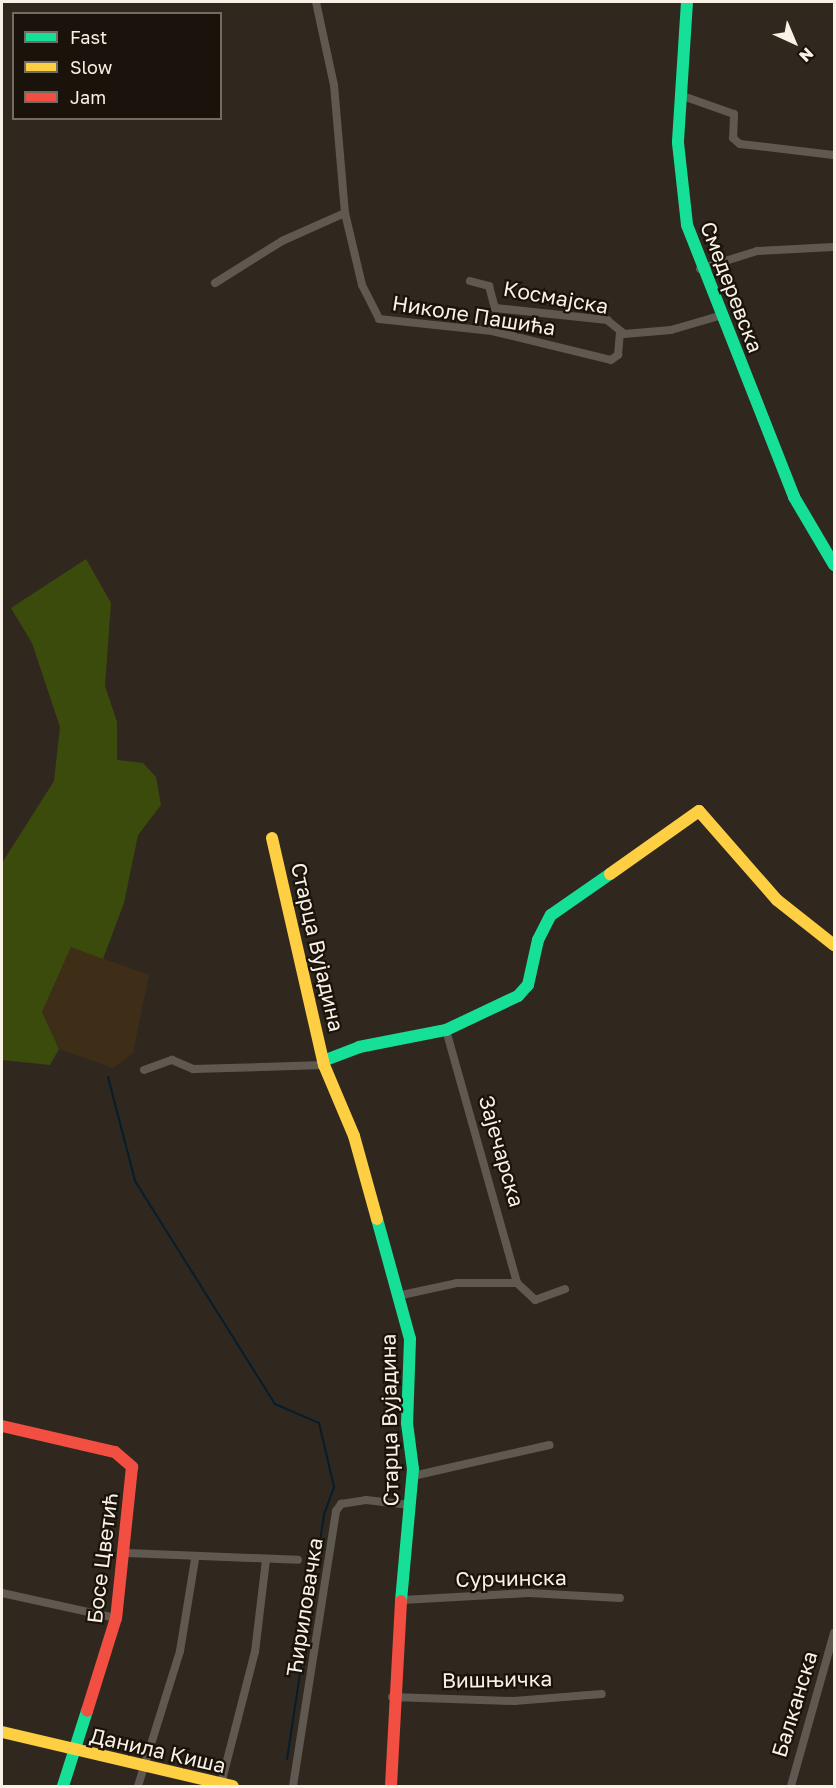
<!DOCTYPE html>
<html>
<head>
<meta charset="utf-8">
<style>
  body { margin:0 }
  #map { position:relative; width:836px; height:1788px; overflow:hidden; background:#30281e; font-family:"Golos Text",sans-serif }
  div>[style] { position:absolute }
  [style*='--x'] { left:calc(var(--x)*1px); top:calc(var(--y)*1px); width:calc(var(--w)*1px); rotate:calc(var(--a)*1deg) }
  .built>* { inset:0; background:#3e2e17 }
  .green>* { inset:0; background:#3b4b0b }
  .stream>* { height:2px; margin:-1px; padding:0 1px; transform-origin:1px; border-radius:1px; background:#051d2c }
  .street>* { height:8px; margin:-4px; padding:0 4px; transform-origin:4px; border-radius:4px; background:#605952 }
  .fast>* { height:12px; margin:-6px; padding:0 6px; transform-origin:6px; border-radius:6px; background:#16e098 }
  .slow>* { height:12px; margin:-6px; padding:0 6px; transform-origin:6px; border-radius:6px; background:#ffcf43 }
  .jam>* { height:12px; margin:-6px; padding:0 6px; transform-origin:6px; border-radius:6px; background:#f24e42 }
  span { translate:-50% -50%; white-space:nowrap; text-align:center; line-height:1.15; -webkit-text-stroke:4.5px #19130b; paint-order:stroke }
  .street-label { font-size:21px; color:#f9f1e5 }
  .frame { position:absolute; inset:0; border:3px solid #f9f1e5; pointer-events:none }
  .legend { position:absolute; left:12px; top:12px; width:210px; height:108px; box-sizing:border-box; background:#19130b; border:2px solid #736c62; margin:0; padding:8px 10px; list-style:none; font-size:18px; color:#f9f1e5 }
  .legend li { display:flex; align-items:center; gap:12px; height:30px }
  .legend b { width:30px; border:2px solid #736c62 }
  .north { position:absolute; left:764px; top:12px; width:60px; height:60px; -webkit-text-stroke:4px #19130b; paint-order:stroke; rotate:136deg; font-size:16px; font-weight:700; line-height:24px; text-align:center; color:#f9f1e5 }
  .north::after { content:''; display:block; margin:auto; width:21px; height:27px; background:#f9f1e5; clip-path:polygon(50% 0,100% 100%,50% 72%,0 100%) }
</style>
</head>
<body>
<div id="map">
  <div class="built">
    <div style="clip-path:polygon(71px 947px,149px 975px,133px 1053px,113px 1068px,59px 1049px,42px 1012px)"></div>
  </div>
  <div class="green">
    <div style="clip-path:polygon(86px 559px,111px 603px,105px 686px,117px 722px,117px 760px,143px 763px,156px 777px,161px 805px,138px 835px,124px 903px,103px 959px,71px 947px,42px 1012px,59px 1049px,50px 1065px,2px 1060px,2px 863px,54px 781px,60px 727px,32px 643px,11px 608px)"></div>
  </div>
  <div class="stream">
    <div style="--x:108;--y:1077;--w:107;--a:75.4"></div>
    <div style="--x:135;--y:1181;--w:263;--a:57.9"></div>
    <div style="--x:275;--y:1404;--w:48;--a:23.4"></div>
    <div style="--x:319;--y:1423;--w:66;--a:76.8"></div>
    <div style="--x:334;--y:1487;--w:30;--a:110"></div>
    <div style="--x:324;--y:1515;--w:247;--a:98.6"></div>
  </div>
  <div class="street">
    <div style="--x:316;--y:2;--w:85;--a:77.8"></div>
    <div style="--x:334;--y:85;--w:128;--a:85.1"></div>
    <div style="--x:680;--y:95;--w:57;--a:19.4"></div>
    <div style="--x:734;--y:114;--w:24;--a:92"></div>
    <div style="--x:733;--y:138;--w:9;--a:41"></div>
    <div style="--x:740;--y:144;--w:94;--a:6.7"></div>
    <div style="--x:700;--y:269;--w:60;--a:-17.5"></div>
    <div style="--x:757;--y:251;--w:77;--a:-3"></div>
    <div style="--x:470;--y:281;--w:20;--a:15"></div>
    <div style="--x:489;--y:286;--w:23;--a:75"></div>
    <div style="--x:495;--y:308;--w:113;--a:6.1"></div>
    <div style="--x:607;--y:320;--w:22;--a:39"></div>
    <div style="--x:624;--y:334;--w:47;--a:-4.9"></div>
    <div style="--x:671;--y:330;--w:50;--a:-16.3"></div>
    <div style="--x:215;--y:283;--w:79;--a:-32.1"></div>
    <div style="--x:282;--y:241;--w:69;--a:-24"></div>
    <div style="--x:345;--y:213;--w:74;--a:76.7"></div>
    <div style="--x:362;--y:285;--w:38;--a:63"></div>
    <div style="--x:379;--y:319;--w:114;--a:6.1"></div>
    <div style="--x:492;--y:331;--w:122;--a:13.7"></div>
    <div style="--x:611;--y:360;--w:9;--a:-36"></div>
    <div style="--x:618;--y:355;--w:22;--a:-85"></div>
    <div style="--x:446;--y:1030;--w:263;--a:74.3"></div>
    <div style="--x:144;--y:1070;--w:30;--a:-20"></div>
    <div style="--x:172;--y:1060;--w:23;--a:23"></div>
    <div style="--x:193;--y:1069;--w:131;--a:-1.7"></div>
    <div style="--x:397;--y:1296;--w:61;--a:-12.2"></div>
    <div style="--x:457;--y:1283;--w:60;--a:0"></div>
    <div style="--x:517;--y:1283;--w:25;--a:43"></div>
    <div style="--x:535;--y:1300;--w:32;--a:-20"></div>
    <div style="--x:413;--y:1476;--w:140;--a:-12.8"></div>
    <div style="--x:127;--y:1553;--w:171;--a:2.3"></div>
    <div style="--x:2;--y:1593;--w:117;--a:12.4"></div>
    <div style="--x:403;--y:1600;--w:126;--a:-3.2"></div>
    <div style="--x:529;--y:1593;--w:91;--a:3.1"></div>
    <div style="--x:392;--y:1697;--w:122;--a:1.9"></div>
    <div style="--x:514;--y:1701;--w:88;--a:-4.5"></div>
    <div style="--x:221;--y:1784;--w:136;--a:-75.6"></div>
    <div style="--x:255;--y:1652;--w:93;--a:-83.2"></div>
    <div style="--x:138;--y:1786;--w:141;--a:-72.7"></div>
    <div style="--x:180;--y:1651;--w:93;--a:-80.7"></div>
    <div style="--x:293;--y:1786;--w:278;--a:-81.1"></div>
    <div style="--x:336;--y:1511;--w:9;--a:-54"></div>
    <div style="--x:341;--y:1504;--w:25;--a:-9"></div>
    <div style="--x:366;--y:1500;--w:45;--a:6.3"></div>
    <div style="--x:791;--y:1786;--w:159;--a:-74.3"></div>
  </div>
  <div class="fast">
    <div style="--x:687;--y:2;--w:141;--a:93.7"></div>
    <div style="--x:678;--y:143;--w:82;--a:83.7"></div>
    <div style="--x:687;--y:225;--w:292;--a:68.5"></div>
    <div style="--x:794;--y:497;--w:79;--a:59.5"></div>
    <div style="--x:323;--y:1061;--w:39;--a:-21"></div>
    <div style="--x:359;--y:1047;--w:89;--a:-11.1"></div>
    <div style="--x:446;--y:1030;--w:80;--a:-25.3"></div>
    <div style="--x:518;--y:996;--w:15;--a:-48"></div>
    <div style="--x:528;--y:985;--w:46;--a:-77.5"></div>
    <div style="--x:538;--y:940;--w:28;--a:-63"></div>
    <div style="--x:551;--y:915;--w:72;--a:-34.8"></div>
    <div style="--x:377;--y:1219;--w:124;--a:74.6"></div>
    <div style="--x:410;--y:1339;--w:84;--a:92"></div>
    <div style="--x:407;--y:1423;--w:46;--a:82.6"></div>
    <div style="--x:413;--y:1469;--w:133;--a:95.2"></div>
    <div style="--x:63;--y:1786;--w:79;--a:-72.3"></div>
  </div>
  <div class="slow">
    <div style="--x:272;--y:838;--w:233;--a:77.1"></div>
    <div style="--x:324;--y:1065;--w:77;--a:67.1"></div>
    <div style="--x:354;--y:1136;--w:86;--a:74.5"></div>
    <div style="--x:610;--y:874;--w:109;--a:-35.3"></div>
    <div style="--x:699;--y:811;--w:118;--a:48.8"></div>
    <div style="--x:777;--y:900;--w:73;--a:38.3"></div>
    <div style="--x:2;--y:1732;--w:237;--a:13.2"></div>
  </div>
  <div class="jam">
    <div style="--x:2;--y:1426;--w:116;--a:13"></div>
    <div style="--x:115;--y:1452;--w:23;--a:41"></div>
    <div style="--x:132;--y:1467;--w:152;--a:96"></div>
    <div style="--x:116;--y:1618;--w:97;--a:107.3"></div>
    <div style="--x:391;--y:1786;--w:185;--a:-86.9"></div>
  </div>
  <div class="street-label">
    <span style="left:732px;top:287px;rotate:69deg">Смедеревска</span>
    <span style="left:556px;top:297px;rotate:10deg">Космајска</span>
    <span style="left:474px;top:315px;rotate:9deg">Николе Пашића</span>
    <span style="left:318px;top:947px;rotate:77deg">Старца Вујадина</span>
    <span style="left:502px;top:1151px;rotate:74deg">Зајечарска</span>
    <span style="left:389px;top:1420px;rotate:-91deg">Старца Вујадина</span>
    <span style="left:102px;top:1558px;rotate:-83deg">Босе Цветић</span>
    <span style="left:511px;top:1578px;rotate:-1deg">Сурчинска</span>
    <span style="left:304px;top:1607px;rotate:-81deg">Ћириловачка</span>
    <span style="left:497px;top:1679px;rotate:-1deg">Вишњичка</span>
    <span style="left:794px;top:1704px;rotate:-73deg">Балканска</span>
    <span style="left:158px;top:1750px;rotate:13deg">Данила Киша</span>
  </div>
  <div class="frame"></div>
  <ul class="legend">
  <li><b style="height:8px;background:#16e098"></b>Fast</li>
  <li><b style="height:8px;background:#ffcf43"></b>Slow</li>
  <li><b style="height:8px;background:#f24e42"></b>Jam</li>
  </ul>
  <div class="north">N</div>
</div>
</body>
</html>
